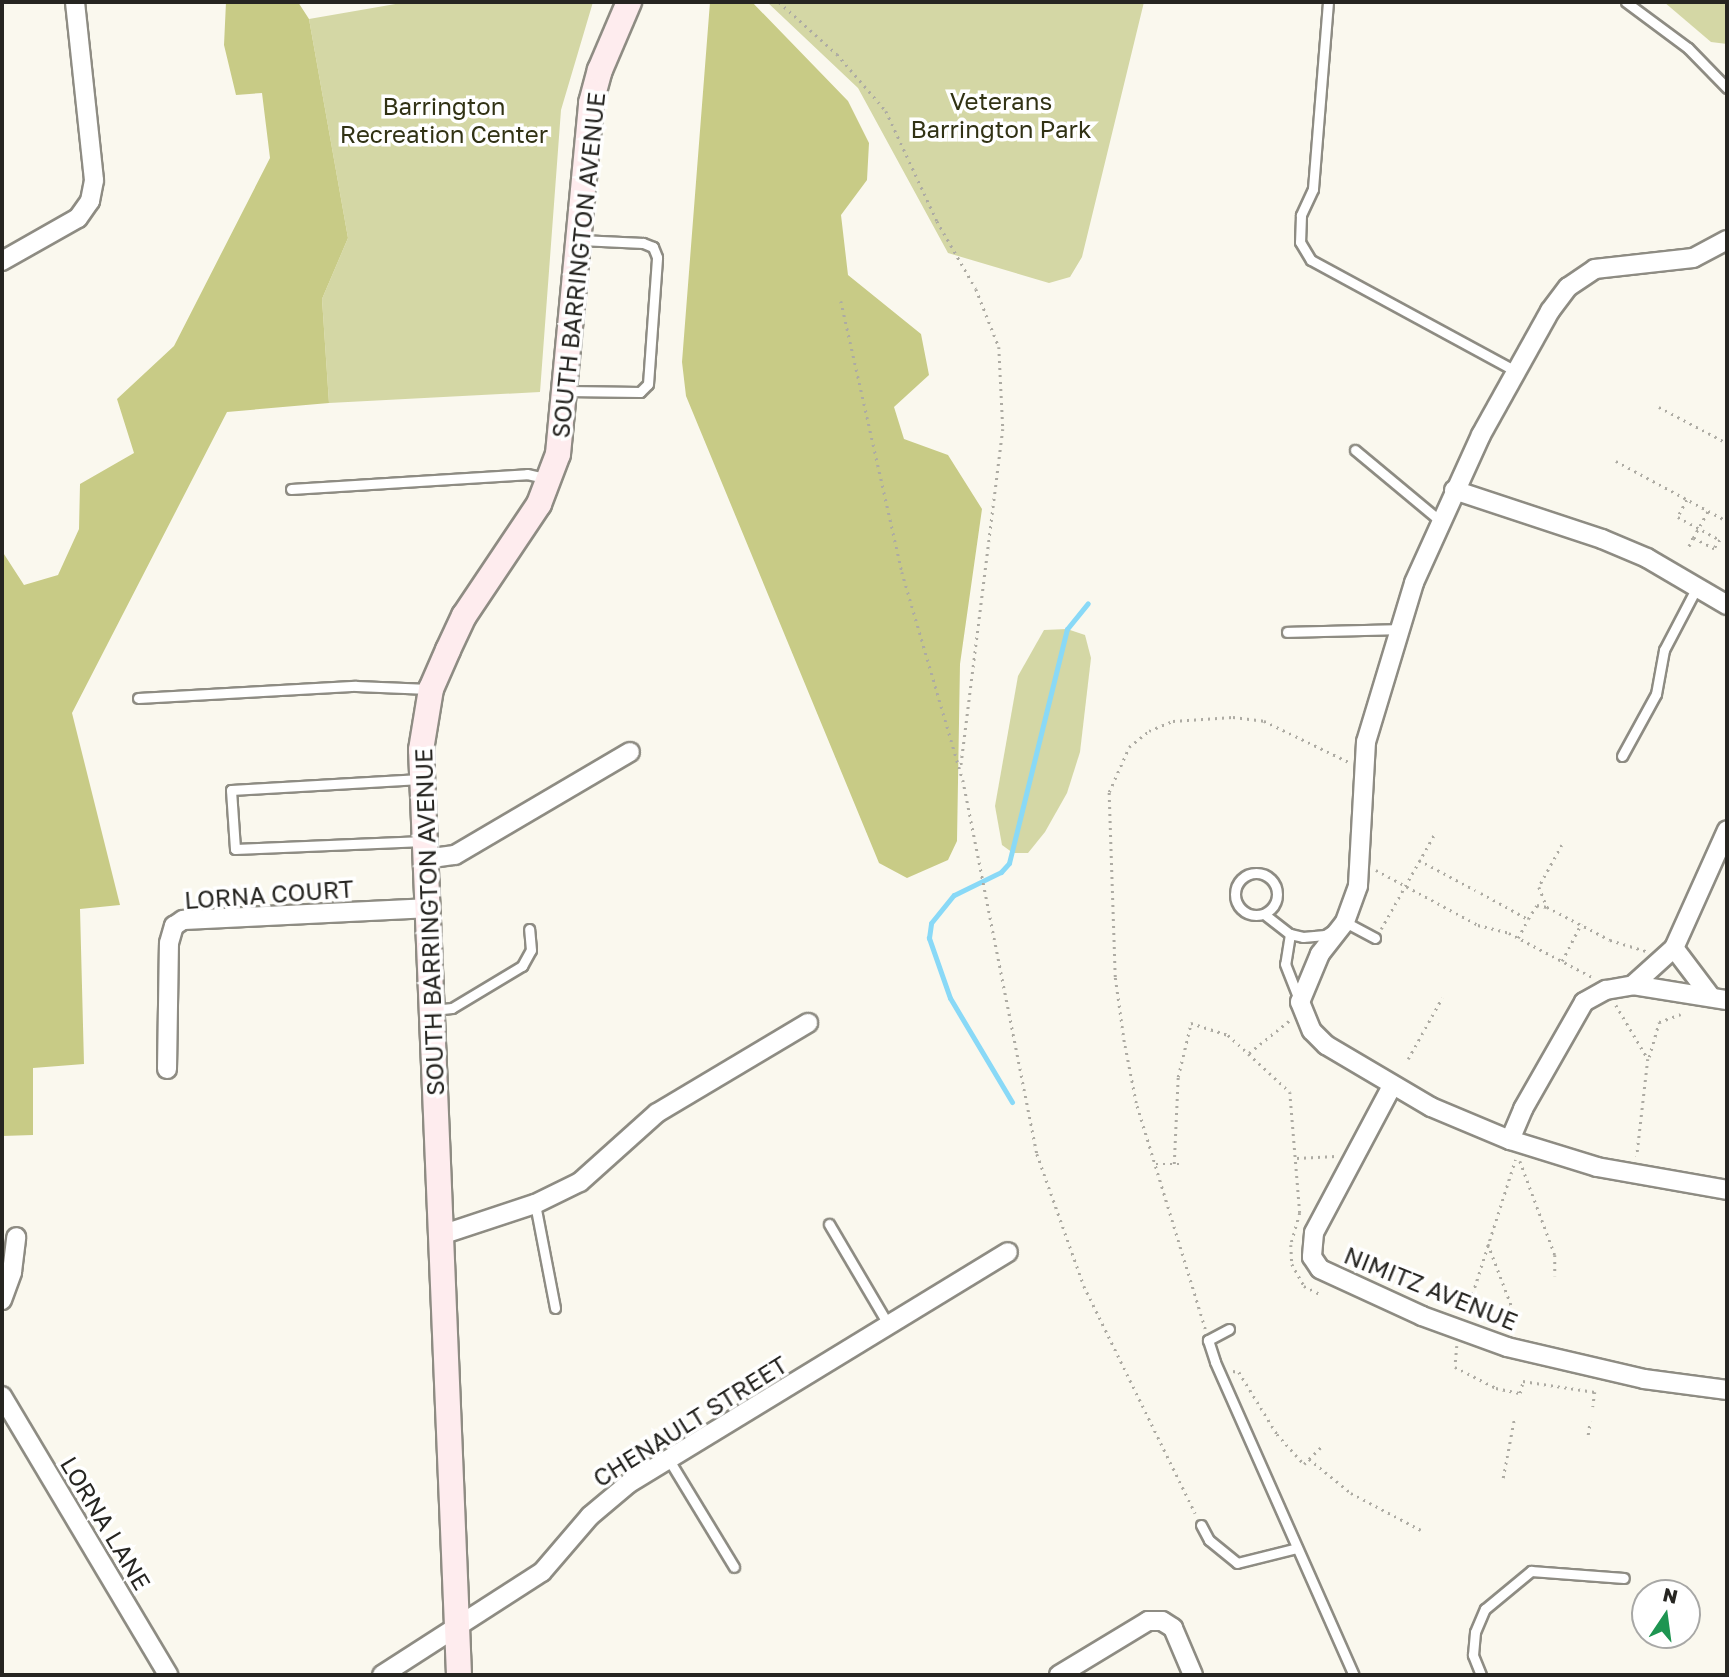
<!DOCTYPE html>
<html>
<head>
<meta charset="utf-8">
<style>
  body { margin:0 }
  #map { position:relative; width:1729px; height:1677px; overflow:hidden; background:#faf8ee; font-family:"Golos Text",sans-serif }
  div>[style] { position:absolute }
  [style*='--x'] { left:calc(var(--x)*1px); top:calc(var(--y)*1px); width:calc(var(--w)*1px); rotate:calc(var(--a)*1deg) }
  .green>* { inset:0; background:#d4d7a5 }
  .forest>* { inset:0; background:#c8cb86 }
  .stream>* { height:5px; margin:-2.5px; padding:0 2.5px; transform-origin:2.5px; border-radius:2.5px; background:#89d9f7 }
  .path>* { height:2.5px; margin-top:-1.25px; transform-origin:0; background:repeating-linear-gradient(90deg,#adaba3 0 2px,transparent 0 7px) }
  .roads { filter:drop-shadow(2px 0 #8e8c83) drop-shadow(-2px 0 #8e8c83) drop-shadow(0 2px #8e8c83) drop-shadow(0 -2px #8e8c83) }
  .lane>* { height:9px; margin:-4.5px; padding:0 4.5px; transform-origin:4.5px; border-radius:4.5px; background:#fff }
  .lane>.ring { margin:-4.5px; padding:0; box-sizing:content-box; background:none; border:9px solid #fff; border-radius:50% }
  .street>* { height:18px; margin:-9px; padding:0 9px; transform-origin:9px; border-radius:9px; background:#fff }
  .secondary>* { height:24px; margin:-12px; padding:0 12px; transform-origin:12px; border-radius:12px; background:#feecee }
  span { translate:-50% -50%; white-space:nowrap; text-align:center; line-height:1.15; -webkit-text-stroke:7px #fff; paint-order:stroke }
  .park-label { font-size:24px; color:#313214 }
  .street-label { font-size:24px; color:#262521 }
  .frame { position:absolute; inset:0; border:4px solid #262521; pointer-events:none }
  .north { position:absolute; left:1631px; top:1579px; width:70px; height:70px; box-sizing:border-box; background:#fff; border:2px solid #a8a8a6; border-radius:50%; rotate:13deg; font-size:19px; font-weight:700; line-height:28px; text-align:center; color:#262521 }
  .north::after { content:''; display:block; margin:auto; width:24px; height:32px; background:#1e9551; clip-path:polygon(50% 0,100% 100%,50% 72%,0 100%) }
</style>
</head>
<body>
<div id="map">
  <div class="green">
    <div style="clip-path:polygon(407px 2px,593px 2px,561px 110px,540px 392px,329px 403px,322px 299px,348px 238px,309px 19px)"></div>
    <div style="clip-path:polygon(767px 2px,1144px 2px,1082px 257px,1070px 277px,1049px 283px,948px 253px,858px 88px)"></div>
    <div style="clip-path:polygon(1664px 2px,1727px 2px,1727px 44px,1711px 42px)"></div>
    <div style="clip-path:polygon(1067px 629px,1085px 635px,1091px 658px,1080px 752px,1067px 793px,1045px 832px,1028px 853px,1013px 853px,1002px 845px,995px 806px,1018px 676px,1044px 630px)"></div>
  </div>
  <div class="forest">
    <div style="clip-path:polygon(226px 2px,298px 2px,309px 19px,348px 238px,322px 299px,329px 403px,227px 412px,72px 713px,120px 905px,80px 909px,84px 1064px,33px 1068px,33px 1135px,2px 1136px,2px 551px,24px 585px,58px 575px,79px 529px,80px 484px,134px 453px,117px 399px,174px 346px,270px 158px,262px 93px,236px 95px,224px 45px)"></div>
    <div style="clip-path:polygon(710px 2px,752px 2px,848px 101px,869px 143px,867px 180px,841px 215px,848px 275px,921px 334px,929px 375px,894px 407px,904px 439px,948px 455px,982px 509px,960px 664px,957px 841px,948px 860px,907px 878px,879px 863px,686px 396px,682px 362px)"></div>
  </div>
  <div class="stream">
    <div style="--x:1012;--y:1102;--w:121;--a:-120.8"></div>
    <div style="--x:950;--y:998;--w:64;--a:-109.3"></div>
    <div style="--x:929;--y:938;--w:15;--a:-82"></div>
    <div style="--x:931;--y:923;--w:36;--a:-51"></div>
    <div style="--x:954;--y:895;--w:52;--a:-26.1"></div>
    <div style="--x:1001;--y:872;--w:12;--a:-48"></div>
    <div style="--x:1009;--y:863;--w:241;--a:-76.1"></div>
    <div style="--x:1067;--y:629;--w:33;--a:-51"></div>
  </div>
  <div class="path">
    <div style="--x:779;--y:2;--w:78;--a:41.9"></div>
    <div style="--x:837;--y:54;--w:75;--a:49.3"></div>
    <div style="--x:886;--y:111;--w:121;--a:65.1"></div>
    <div style="--x:937;--y:221;--w:78;--a:60.2"></div>
    <div style="--x:976;--y:289;--w:62;--a:68.4"></div>
    <div style="--x:999;--y:347;--w:82;--a:87.2"></div>
    <div style="--x:1003;--y:429;--w:342;--a:97.1"></div>
    <div style="--x:841;--y:301;--w:278;--a:77.3"></div>
    <div style="--x:902;--y:572;--w:217;--a:73.7"></div>
    <div style="--x:963;--y:780;--w:381;--a:78.8"></div>
    <div style="--x:1037;--y:1154;--w:140;--a:70.4"></div>
    <div style="--x:1084;--y:1286;--w:253;--a:63.9"></div>
    <div style="--x:1659;--y:407;--w:77;--a:27.9"></div>
    <div style="--x:1616;--y:461;--w:126;--a:28.4"></div>
    <div style="--x:1687;--y:500;--w:19;--a:118"></div>
    <div style="--x:1678;--y:517;--w:48;--a:28.7"></div>
    <div style="--x:1720;--y:540;--w:11;--a:124"></div>
    <div style="--x:1714;--y:549;--w:24;--a:-152"></div>
    <div style="--x:1693;--y:538;--w:10;--a:114"></div>
    <div style="--x:1693;--y:538;--w:31;--a:-61"></div>
    <div style="--x:1562;--y:845;--w:48;--a:118.7"></div>
    <div style="--x:1539;--y:887;--w:22;--a:68"></div>
    <div style="--x:1547;--y:907;--w:71;--a:27.6"></div>
    <div style="--x:1610;--y:940;--w:38;--a:17"></div>
    <div style="--x:1419;--y:860;--w:64;--a:28.2"></div>
    <div style="--x:1376;--y:870;--w:116;--a:28.3"></div>
    <div style="--x:1478;--y:925;--w:32;--a:14"></div>
    <div style="--x:1509;--y:933;--w:94;--a:27.9"></div>
    <div style="--x:1481;--y:893;--w:54;--a:29"></div>
    <div style="--x:1528;--y:919;--w:17;--a:-57"></div>
    <div style="--x:1537;--y:905;--w:10;--a:11"></div>
    <div style="--x:1381;--y:929;--w:110;--a:-60.6"></div>
    <div style="--x:1518;--y:938;--w:21;--a:-62"></div>
    <div style="--x:1562;--y:961;--w:42;--a:-62.8"></div>
    <div style="--x:1616;--y:1005;--w:63;--a:59.3"></div>
    <div style="--x:1648;--y:1059;--w:98;--a:96.5"></div>
    <div style="--x:1249;--y:1053;--w:53;--a:-38.8"></div>
    <div style="--x:1649;--y:1057;--w:36;--a:-74"></div>
    <div style="--x:1659;--y:1022;--w:23;--a:-20"></div>
    <div style="--x:1408;--y:1059;--w:70;--a:-60.9"></div>
    <div style="--x:1297;--y:1158;--w:39;--a:-3"></div>
    <div style="--x:1520;--y:1161;--w:100;--a:69.6"></div>
    <div style="--x:1555;--y:1255;--w:21;--a:90"></div>
    <div style="--x:1156;--y:1164;--w:28;--a:0"></div>
    <div style="--x:1174;--y:1164;--w:87;--a:-87.4"></div>
    <div style="--x:1178;--y:1077;--w:56;--a:-76.5"></div>
    <div style="--x:1191;--y:1023;--w:39;--a:18"></div>
    <div style="--x:1228;--y:1035;--w:84;--a:42.6"></div>
    <div style="--x:1290;--y:1092;--w:121;--a:85.3"></div>
    <div style="--x:1300;--y:1213;--w:33;--a:106"></div>
    <div style="--x:1291;--y:1245;--w:19;--a:87"></div>
    <div style="--x:1292;--y:1264;--w:25;--a:61"></div>
    <div style="--x:1304;--y:1286;--w:18;--a:27"></div>
    <div style="--x:1488;--y:1244;--w:67;--a:69.1"></div>
    <div style="--x:1466;--y:1314;--w:162;--a:-72.3"></div>
    <div style="--x:1205;--y:1329;--w:236;--a:-107"></div>
    <div style="--x:1136;--y:1103;--w:62;--a:-101.1"></div>
    <div style="--x:1124;--y:1042;--w:66;--a:-97.9"></div>
    <div style="--x:1115;--y:977;--w:185;--a:-91.9"></div>
    <div style="--x:1109;--y:792;--w:49;--a:-66"></div>
    <div style="--x:1129;--y:747;--w:26;--a:-39"></div>
    <div style="--x:1149;--y:731;--w:26;--a:-23"></div>
    <div style="--x:1173;--y:721;--w:60;--a:-3.8"></div>
    <div style="--x:1233;--y:717;--w:31;--a:7"></div>
    <div style="--x:1264;--y:721;--w:94;--a:25.8"></div>
    <div style="--x:1457;--y:1346;--w:21;--a:95"></div>
    <div style="--x:1455;--y:1367;--w:46;--a:27.1"></div>
    <div style="--x:1496;--y:1388;--w:25;--a:12"></div>
    <div style="--x:1520;--y:1393;--w:12;--a:-76"></div>
    <div style="--x:1523;--y:1381;--w:73;--a:8.7"></div>
    <div style="--x:1595;--y:1392;--w:15;--a:98"></div>
    <div style="--x:1233;--y:1371;--w:6;--a:9"></div>
    <div style="--x:1239;--y:1372;--w:73;--a:58.5"></div>
    <div style="--x:1277;--y:1434;--w:40;--a:48"></div>
    <div style="--x:1304;--y:1464;--w:24;--a:-45"></div>
    <div style="--x:1588;--y:1435;--w:14;--a:-82"></div>
    <div style="--x:1309;--y:1459;--w:54;--a:39"></div>
    <div style="--x:1351;--y:1493;--w:79;--a:27.9"></div>
    <div style="--x:1503;--y:1478;--w:59;--a:-79.3"></div>
  </div>
  <div class="roads">
    <div class="lane">
      <div style="--x:1328;--y:2;--w:188;--a:94.6"></div>
      <div style="--x:1313;--y:189;--w:29;--a:115"></div>
      <div style="--x:1301;--y:215;--w:27;--a:92"></div>
      <div style="--x:1300;--y:242;--w:21;--a:59"></div>
      <div style="--x:1311;--y:260;--w:234;--a:28.5"></div>
      <div style="--x:1626;--y:2;--w:77;--a:36.6"></div>
      <div style="--x:1688;--y:48;--w:56;--a:45.7"></div>
      <div style="--x:567;--y:391;--w:73;--a:0.8"></div>
      <div style="--x:640;--y:392;--w:11;--a:-45"></div>
      <div style="--x:648;--y:384;--w:127;--a:-85.9"></div>
      <div style="--x:657;--y:257;--w:11;--a:-112"></div>
      <div style="--x:653;--y:247;--w:11;--a:-158"></div>
      <div style="--x:643;--y:243;--w:63;--a:-177.3"></div>
      <div style="--x:1355;--y:450;--w:109;--a:39.8"></div>
      <div style="--x:291;--y:489;--w:236;--a:-3.6"></div>
      <div style="--x:527;--y:474;--w:22;--a:13"></div>
      <div style="--x:1287;--y:632;--w:113;--a:-1.5"></div>
      <div style="--x:138;--y:698;--w:218;--a:-3.2"></div>
      <div style="--x:356;--y:686;--w:73;--a:2.4"></div>
      <div style="--x:1622;--y:756;--w:71;--a:-61.3"></div>
      <div style="--x:1656;--y:694;--w:45;--a:-79.7"></div>
      <div style="--x:1664;--y:650;--w:71;--a:-62.4"></div>
      <div style="--x:420;--y:779;--w:189;--a:176.7"></div>
      <div style="--x:231;--y:790;--w:59;--a:86.1"></div>
      <div style="--x:235;--y:849;--w:189;--a:-2.4"></div>
      <div class="ring" style="left:1235px;top:873px;width:33px;height:33px"></div>
      <div style="--x:1264;--y:914;--w:33;--a:38"></div>
      <div style="--x:1290;--y:934;--w:13;--a:13"></div>
      <div style="--x:1303;--y:937;--w:22;--a:-5"></div>
      <div style="--x:1325;--y:935;--w:24;--a:-33"></div>
      <div style="--x:1345;--y:922;--w:34;--a:28"></div>
      <div style="--x:1290;--y:934;--w:30;--a:99"></div>
      <div style="--x:1285;--y:964;--w:41;--a:68.5"></div>
      <div style="--x:433;--y:1010;--w:19;--a:-6"></div>
      <div style="--x:452;--y:1008;--w:82;--a:-31"></div>
      <div style="--x:522;--y:966;--w:18;--a:-61"></div>
      <div style="--x:531;--y:950;--w:21;--a:-95"></div>
      <div style="--x:535;--y:1204;--w:106;--a:79.1"></div>
      <div style="--x:829;--y:1224;--w:118;--a:59.5"></div>
      <div style="--x:1229;--y:1329;--w:24;--a:152"></div>
      <div style="--x:1208;--y:1340;--w:23;--a:72"></div>
      <div style="--x:1215;--y:1362;--w:342;--a:66.1"></div>
      <div style="--x:669;--y:1460;--w:125;--a:58.7"></div>
      <div style="--x:1201;--y:1525;--w:17;--a:62"></div>
      <div style="--x:1209;--y:1540;--w:36;--a:39"></div>
      <div style="--x:1237;--y:1563;--w:62;--a:-14"></div>
      <div style="--x:1481;--y:1675;--w:22;--a:-112"></div>
      <div style="--x:1473;--y:1655;--w:23;--a:-85"></div>
      <div style="--x:1475;--y:1632;--w:25;--a:-67"></div>
      <div style="--x:1485;--y:1609;--w:60;--a:-39.6"></div>
      <div style="--x:1531;--y:1571;--w:93;--a:4.3"></div>
    </div>
    <div class="street">
      <div style="--x:1727;--y:240;--w:38;--a:152"></div>
      <div style="--x:1693;--y:258;--w:99;--a:173.6"></div>
      <div style="--x:1595;--y:269;--w:32;--a:146"></div>
      <div style="--x:1568;--y:287;--w:30;--a:127"></div>
      <div style="--x:1550;--y:311;--w:142;--a:119.1"></div>
      <div style="--x:1481;--y:435;--w:162;--a:114.4"></div>
      <div style="--x:1414;--y:583;--w:166;--a:106.8"></div>
      <div style="--x:1366;--y:742;--w:144;--a:93.2"></div>
      <div style="--x:1358;--y:886;--w:38;--a:110"></div>
      <div style="--x:1345;--y:922;--w:41;--a:128"></div>
      <div style="--x:1320;--y:954;--w:52;--a:112.6"></div>
      <div style="--x:1300;--y:1002;--w:31;--a:68"></div>
      <div style="--x:1312;--y:1031;--w:20;--a:45"></div>
      <div style="--x:1326;--y:1045;--w:122;--a:30.6"></div>
      <div style="--x:1431;--y:1107;--w:86;--a:22.7"></div>
      <div style="--x:1510;--y:1140;--w:91;--a:17.2"></div>
      <div style="--x:1597;--y:1167;--w:132;--a:10"></div>
      <div style="--x:2;--y:261;--w:87;--a:-29.5"></div>
      <div style="--x:78;--y:218;--w:21;--a:-55"></div>
      <div style="--x:90;--y:201;--w:21;--a:-79"></div>
      <div style="--x:94;--y:180;--w:179;--a:-96.1"></div>
      <div style="--x:1454;--y:490;--w:156;--a:18.3"></div>
      <div style="--x:1602;--y:539;--w:49;--a:22.9"></div>
      <div style="--x:1647;--y:558;--w:93;--a:30.4"></div>
      <div style="--x:425;--y:859;--w:30;--a:-8"></div>
      <div style="--x:455;--y:855;--w:203;--a:-30.5"></div>
      <div style="--x:1674;--y:948;--w:61;--a:52.9"></div>
      <div style="--x:1633;--y:985;--w:55;--a:-42.1"></div>
      <div style="--x:1674;--y:948;--w:129;--a:-65.8"></div>
      <div style="--x:167;--y:1069;--w:126;--a:-89.1"></div>
      <div style="--x:169;--y:943;--w:18;--a:-74"></div>
      <div style="--x:174;--y:926;--w:11;--a:-34"></div>
      <div style="--x:183;--y:920;--w:244;--a:-2.8"></div>
      <div style="--x:1392;--y:1086;--w:166;--a:118"></div>
      <div style="--x:1314;--y:1233;--w:24;--a:95"></div>
      <div style="--x:1312;--y:1257;--w:14;--a:56"></div>
      <div style="--x:1320;--y:1269;--w:112;--a:24.7"></div>
      <div style="--x:1422;--y:1316;--w:90;--a:20"></div>
      <div style="--x:1507;--y:1347;--w:141;--a:13.1"></div>
      <div style="--x:1644;--y:1379;--w:84;--a:7.5"></div>
      <div style="--x:1510;--y:1140;--w:34;--a:-67"></div>
      <div style="--x:1523;--y:1109;--w:123;--a:-60.3"></div>
      <div style="--x:1584;--y:1002;--w:25;--a:-29"></div>
      <div style="--x:1606;--y:990;--w:27;--a:-10"></div>
      <div style="--x:1633;--y:985;--w:95;--a:9.1"></div>
      <div style="--x:441;--y:1235;--w:99;--a:-18.3"></div>
      <div style="--x:535;--y:1204;--w:50;--a:-26.1"></div>
      <div style="--x:580;--y:1182;--w:103;--a:-41.9"></div>
      <div style="--x:657;--y:1113;--w:176;--a:-30.8"></div>
      <div style="--x:2;--y:1300;--w:30;--a:-70"></div>
      <div style="--x:12;--y:1272;--w:35;--a:-83"></div>
      <div style="--x:2;--y:1396;--w:325;--a:59.2"></div>
      <div style="--x:382;--y:1675;--w:190;--a:-32.8"></div>
      <div style="--x:542;--y:1572;--w:74;--a:-49.4"></div>
      <div style="--x:590;--y:1516;--w:50;--a:-40.1"></div>
      <div style="--x:628;--y:1484;--w:445;--a:-31.4"></div>
      <div style="--x:1059;--y:1675;--w:104;--a:-31.2"></div>
      <div style="--x:1148;--y:1621;--w:14;--a:0"></div>
      <div style="--x:1162;--y:1621;--w:13;--a:32"></div>
      <div style="--x:1173;--y:1628;--w:51;--a:66.9"></div>
    </div>
    <div class="secondary">
      <div style="--x:459;--y:1675;--w:926;--a:-92.35"></div>
      <div style="--x:421;--y:750;--w:62;--a:-80.7"></div>
      <div style="--x:431;--y:689;--w:43;--a:-66.4"></div>
      <div style="--x:448;--y:650;--w:38;--a:-65"></div>
      <div style="--x:464;--y:616;--w:135;--a:-56.2"></div>
      <div style="--x:539;--y:504;--w:53;--a:-69.2"></div>
      <div style="--x:558;--y:454;--w:353;--a:-84.6"></div>
      <div style="--x:591;--y:103;--w:34;--a:-75"></div>
      <div style="--x:600;--y:70;--w:74;--a:-66.9"></div>
    </div>
  </div>
  <div class="park-label">
    <span style="left:1001px;top:115px">Veterans<br>Barrington Park</span>
    <span style="left:444px;top:120px">Barrington<br>Recreation Center</span>
  </div>
  <div class="street-label">
    <span style="left:578px;top:265px;rotate:-84deg">SOUTH BARRINGTON AVENUE</span>
    <span style="left:269px;top:894px;rotate:-4deg">LORNA COURT</span>
    <span style="left:429px;top:922px;rotate:-92deg">SOUTH BARRINGTON AVENUE</span>
    <span style="left:1431px;top:1288px;rotate:22deg">NIMITZ AVENUE</span>
    <span style="left:690px;top:1421px;rotate:-32deg">CHENAULT STREET</span>
    <span style="left:106px;top:1523px;rotate:59deg">LORNA LANE</span>
  </div>
  <div class="frame"></div>
  <div class="north">N</div>
</div>
</body>
</html>
